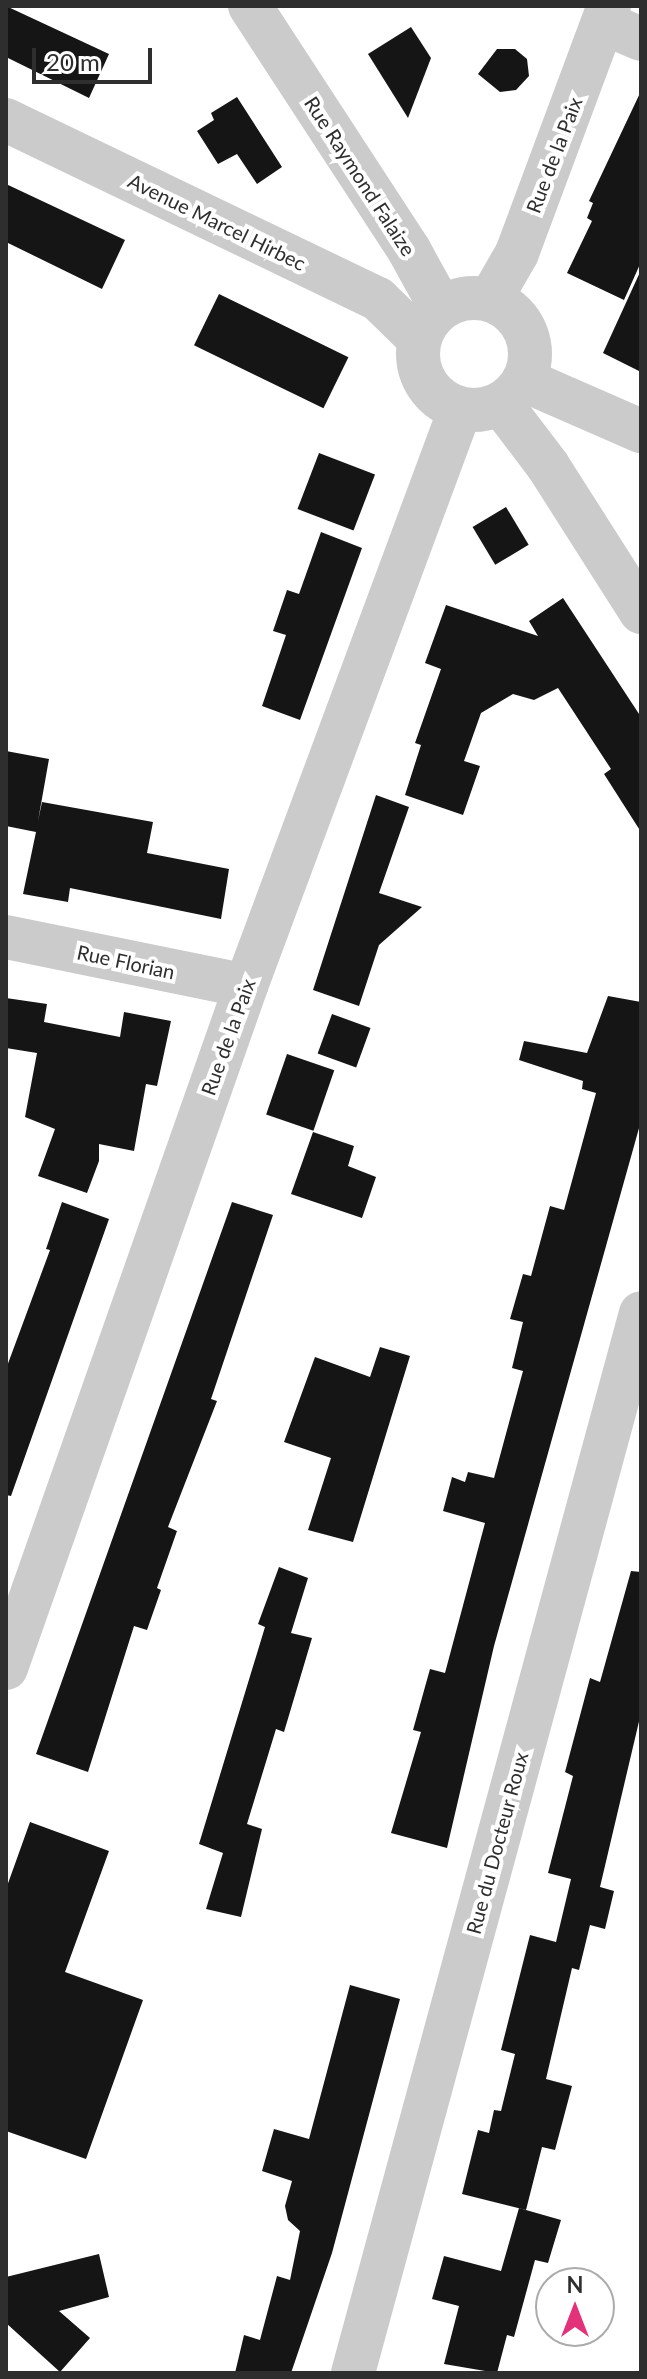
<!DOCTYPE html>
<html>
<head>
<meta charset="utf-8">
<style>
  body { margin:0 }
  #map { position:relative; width:647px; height:2379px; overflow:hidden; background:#fff; font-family:Lato,sans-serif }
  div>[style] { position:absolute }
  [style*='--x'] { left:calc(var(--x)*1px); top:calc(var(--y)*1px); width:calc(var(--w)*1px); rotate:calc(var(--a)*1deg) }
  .building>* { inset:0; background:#151515; transform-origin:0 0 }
  .minor>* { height:44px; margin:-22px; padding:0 22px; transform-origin:22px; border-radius:22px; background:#cbcbcb }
  .minor>.ring { margin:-22px; padding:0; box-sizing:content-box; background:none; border:44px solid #cbcbcb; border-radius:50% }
  span { translate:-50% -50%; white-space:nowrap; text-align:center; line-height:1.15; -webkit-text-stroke:8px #fff; paint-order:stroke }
  .street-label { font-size:20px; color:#2e2e2e }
  .frame { position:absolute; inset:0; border:8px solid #2e2e2e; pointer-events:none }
  .north { position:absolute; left:535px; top:2267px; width:80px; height:80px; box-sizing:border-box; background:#fff; border:2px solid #ababab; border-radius:50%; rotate:0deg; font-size:22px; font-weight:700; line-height:32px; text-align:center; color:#2e2e2e }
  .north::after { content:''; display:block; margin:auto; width:28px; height:36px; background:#e3327a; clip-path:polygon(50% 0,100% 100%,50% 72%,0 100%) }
  .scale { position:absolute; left:32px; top:48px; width:120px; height:36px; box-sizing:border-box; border:4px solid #2e2e2e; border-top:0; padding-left:10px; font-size:24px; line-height:28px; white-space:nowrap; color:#2e2e2e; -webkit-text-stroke:6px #fff; paint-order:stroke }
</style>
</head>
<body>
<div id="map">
  <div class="building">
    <div style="clip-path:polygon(6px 6px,109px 54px,89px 98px,6px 57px)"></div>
    <div style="clip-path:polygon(411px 27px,431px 58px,408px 118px,368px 54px)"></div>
    <div style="clip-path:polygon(497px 49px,515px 49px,527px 59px,529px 76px,516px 90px,500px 92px,478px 74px)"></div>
    <div style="clip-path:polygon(641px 91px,641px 262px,624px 300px,567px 273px,592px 221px,587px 218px,593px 203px,589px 201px)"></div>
    <div style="clip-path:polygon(237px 97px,282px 167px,257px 184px,237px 154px,218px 164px,197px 131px,214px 120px,211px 113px)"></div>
    <div style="clip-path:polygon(6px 184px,125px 240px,102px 289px,6px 242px)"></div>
    <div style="clip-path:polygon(641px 270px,641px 372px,603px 353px)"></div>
    <div style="left:219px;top:294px;width:144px;height:57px;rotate:26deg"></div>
    <div style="left:319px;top:453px;width:60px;height:60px;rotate:21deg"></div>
    <div style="left:506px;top:507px;width:44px;height:39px;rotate:59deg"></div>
    <div style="clip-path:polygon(321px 532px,362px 548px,300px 720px,262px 706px,286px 635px,273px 631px,287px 590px,299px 594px)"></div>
    <div style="clip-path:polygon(563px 598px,641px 717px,641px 832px,604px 774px,611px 769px,558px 688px,534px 700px,513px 694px,481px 713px,464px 761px,480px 766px,463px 815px,405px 795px,421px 745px,415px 743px,441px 669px,425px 663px,446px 605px,538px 636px,529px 621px)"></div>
    <div style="clip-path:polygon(6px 751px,49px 759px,38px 821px,42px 802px,153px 822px,147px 853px,229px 869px,221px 919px,70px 888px,68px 902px,23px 894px,36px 832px,6px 826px)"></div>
    <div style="clip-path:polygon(376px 795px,409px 807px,379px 893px,422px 907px,379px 945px,359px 1006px,313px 990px)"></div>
    <div style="clip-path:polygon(608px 996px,641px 1002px,641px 1121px,494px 1646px,447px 1848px,391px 1833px,421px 1732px,413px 1730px,430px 1669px,445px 1673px,485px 1523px,443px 1511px,452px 1477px,465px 1482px,468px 1472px,494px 1478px,523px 1371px,512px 1368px,523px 1322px,510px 1319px,523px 1274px,531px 1276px,550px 1206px,564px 1210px,596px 1093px,582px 1089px,583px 1081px,519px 1060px,524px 1041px,587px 1053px)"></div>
    <div style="clip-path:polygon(6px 998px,47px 1004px,44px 1022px,120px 1037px,124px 1012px,171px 1021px,157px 1086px,146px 1084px,134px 1151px,99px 1144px,99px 1161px,87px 1193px,38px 1176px,55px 1129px,25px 1117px,37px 1053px,6px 1048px)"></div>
    <div style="left:332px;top:1014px;width:41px;height:42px;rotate:20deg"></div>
    <div style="left:287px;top:1054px;width:50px;height:64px;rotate:19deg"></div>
    <div style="clip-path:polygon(313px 1132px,354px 1146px,348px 1166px,376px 1177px,362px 1218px,291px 1194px)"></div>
    <div style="clip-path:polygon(62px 1202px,109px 1219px,11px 1496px,6px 1495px,6px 1369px,50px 1250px,46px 1249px)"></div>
    <div style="clip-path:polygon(232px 1202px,273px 1215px,211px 1399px,217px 1401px,168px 1527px,177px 1531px,157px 1588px,161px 1590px,147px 1630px,134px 1626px,88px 1772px,36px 1754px)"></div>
    <div style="clip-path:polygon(380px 1347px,410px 1356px,353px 1542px,308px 1530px,331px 1458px,284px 1442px,315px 1357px,370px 1377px)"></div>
    <div style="clip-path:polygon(279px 1567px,308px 1578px,291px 1633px,312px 1638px,284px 1732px,276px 1729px,247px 1824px,262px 1829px,241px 1917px,206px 1909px,223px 1853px,199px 1844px,265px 1627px,258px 1624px)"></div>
    <div style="clip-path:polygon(631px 1571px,641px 1572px,641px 1713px,600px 1887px,614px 1891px,605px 1929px,590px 1925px,579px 1970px,572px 1968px,546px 2079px,572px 2086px,555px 2150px,542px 2147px,526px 2210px,462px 2194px,478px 2130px,489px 2133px,494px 2110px,501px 2111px,515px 2054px,501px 2050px,530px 1935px,556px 1942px,571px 1879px,548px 1873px,573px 1776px,565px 1772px,590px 1678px,600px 1682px)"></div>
    <div style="clip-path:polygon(30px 1822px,109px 1851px,65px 1972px,143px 2000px,86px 2159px,6px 2131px,6px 1889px)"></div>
    <div style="clip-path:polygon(350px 1985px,400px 1999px,332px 2253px,291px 2373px,235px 2373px,244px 2335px,260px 2340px,277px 2276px,290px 2280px,300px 2231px,288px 2220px,285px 2206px,292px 2181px,262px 2171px,274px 2129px,309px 2139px)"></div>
    <div style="clip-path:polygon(519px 2208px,561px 2220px,548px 2263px,535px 2260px,514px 2337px,507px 2335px,497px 2373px,444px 2364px,459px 2306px,432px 2299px,444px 2256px,501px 2271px)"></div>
    <div style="clip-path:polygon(99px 2254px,109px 2297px,59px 2311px,90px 2338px,60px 2372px,6px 2323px,6px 2277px)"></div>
  </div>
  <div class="minor">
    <div style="--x:250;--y:6;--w:291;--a:56.9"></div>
    <div style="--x:409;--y:250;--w:66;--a:61.1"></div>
    <div style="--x:604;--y:23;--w:40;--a:23.4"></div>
    <div style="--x:6;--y:120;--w:413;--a:25.7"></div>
    <div style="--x:378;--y:299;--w:57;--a:44.3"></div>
    <div class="ring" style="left:418px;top:298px;width:68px;height:68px"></div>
    <div style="--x:490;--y:300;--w:54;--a:-60.1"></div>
    <div style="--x:517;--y:253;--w:264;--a:-69.6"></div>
    <div style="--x:524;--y:380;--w:128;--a:23.6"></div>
    <div style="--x:501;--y:404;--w:78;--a:52.8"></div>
    <div style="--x:548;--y:466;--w:173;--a:57.5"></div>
    <div style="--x:6;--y:937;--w:245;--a:11.5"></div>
    <div style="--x:6;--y:1668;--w:723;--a:-70.61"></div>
    <div style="--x:246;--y:986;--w:614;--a:-69.62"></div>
    <div style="--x:353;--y:2373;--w:1098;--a:-74.8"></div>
  </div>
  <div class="street-label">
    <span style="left:554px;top:155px;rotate:-69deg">Rue de la Paix</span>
    <span style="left:360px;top:176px;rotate:57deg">Rue Raymond Falaize</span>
    <span style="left:217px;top:222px;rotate:26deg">Avenue Marcel Hirbec</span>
    <span style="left:126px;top:962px;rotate:12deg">Rue Florian</span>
    <span style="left:228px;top:1037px;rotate:-70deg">Rue de la Paix</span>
    <span style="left:497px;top:1843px;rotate:-75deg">Rue du Docteur Roux</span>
  </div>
  <div class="frame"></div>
  <div class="north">N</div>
  <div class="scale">20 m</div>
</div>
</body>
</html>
